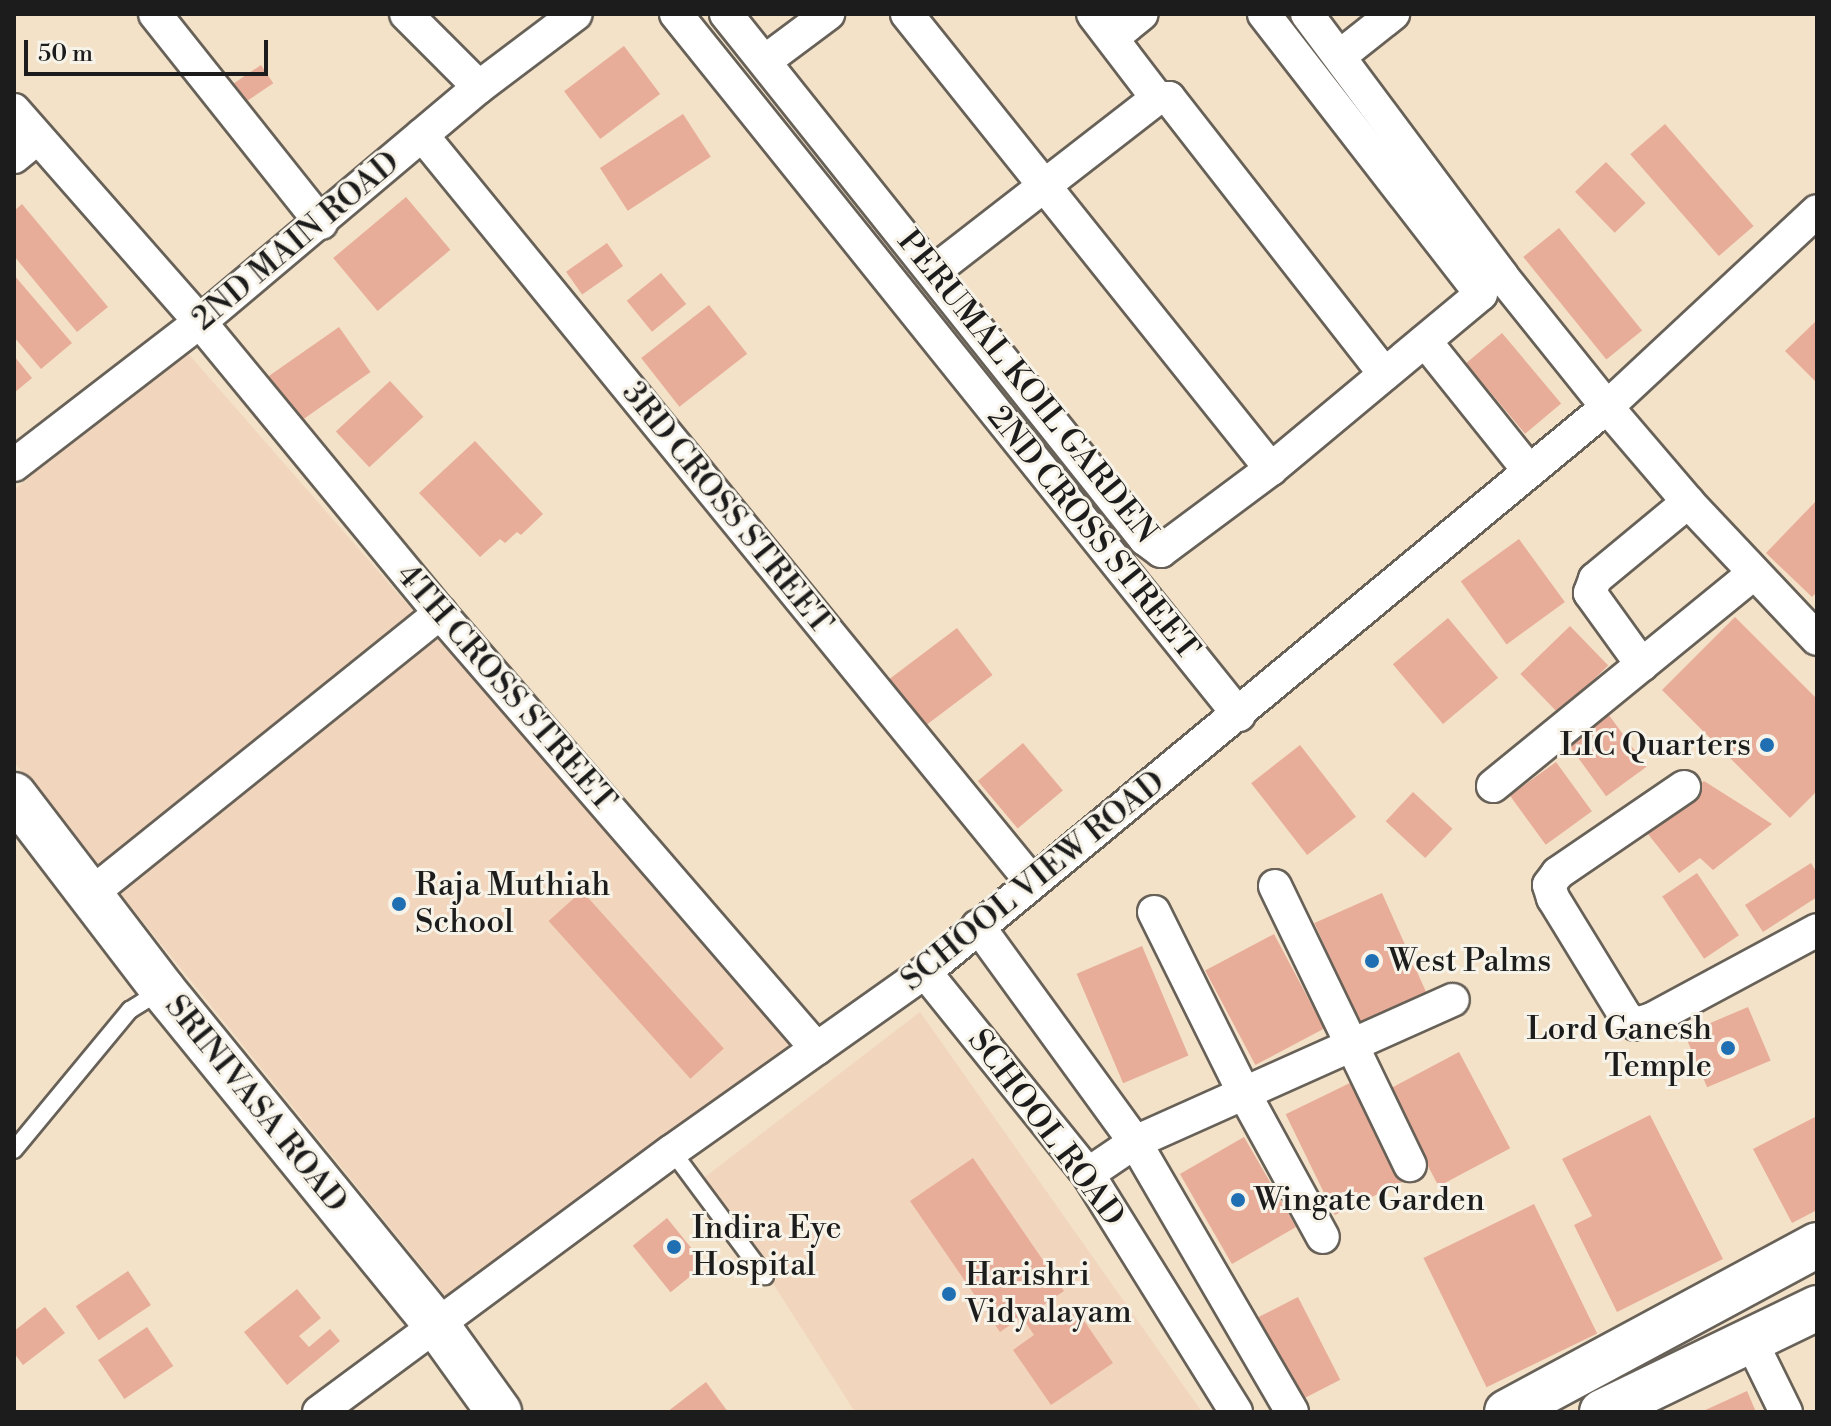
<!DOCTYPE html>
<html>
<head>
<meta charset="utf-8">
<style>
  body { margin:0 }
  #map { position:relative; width:1831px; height:1426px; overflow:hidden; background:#f3e1c8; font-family:"Libre Bodoni",serif }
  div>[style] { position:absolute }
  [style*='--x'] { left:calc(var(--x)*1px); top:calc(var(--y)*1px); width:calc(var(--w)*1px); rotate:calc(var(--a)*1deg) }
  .built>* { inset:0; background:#f1d5bd }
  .building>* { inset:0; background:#e8ad99; transform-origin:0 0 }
  .roads { filter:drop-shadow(2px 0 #676158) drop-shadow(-2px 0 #676158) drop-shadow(0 2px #676158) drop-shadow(0 -2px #676158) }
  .lane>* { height:16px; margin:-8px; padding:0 8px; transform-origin:8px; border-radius:8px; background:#fff }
  .street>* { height:32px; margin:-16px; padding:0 16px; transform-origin:16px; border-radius:16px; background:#fff }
  .secondary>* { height:44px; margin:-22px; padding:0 22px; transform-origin:22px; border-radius:22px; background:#fff }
  .dots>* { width:22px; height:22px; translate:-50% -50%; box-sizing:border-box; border:4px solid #f7f3e8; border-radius:50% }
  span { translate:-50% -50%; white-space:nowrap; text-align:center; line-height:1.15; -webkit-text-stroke:6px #f7f3e8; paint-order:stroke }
  .street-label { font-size:32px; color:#1c1c1c }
  .poi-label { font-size:32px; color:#1c1c1c }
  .right { translate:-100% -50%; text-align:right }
  .left { translate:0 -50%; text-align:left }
  .frame { position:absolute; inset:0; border:16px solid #1c1c1c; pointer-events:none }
  .scale { position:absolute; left:24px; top:40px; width:244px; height:36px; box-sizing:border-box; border:4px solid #1c1c1c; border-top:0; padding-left:10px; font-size:24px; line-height:28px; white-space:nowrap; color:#1c1c1c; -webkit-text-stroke:6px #f7f3e8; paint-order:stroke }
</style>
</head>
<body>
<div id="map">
  <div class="built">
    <div style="clip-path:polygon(185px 350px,793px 1046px,457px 1310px,14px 762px,14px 490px)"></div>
    <div style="clip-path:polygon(920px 1012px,1202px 1412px,855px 1412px,705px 1177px)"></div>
  </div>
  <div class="building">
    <div style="left:624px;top:46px;width:60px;height:75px;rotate:53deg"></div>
    <div style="left:261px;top:65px;width:22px;height:45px;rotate:56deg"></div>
    <div style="left:683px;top:114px;width:51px;height:99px;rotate:57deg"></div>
    <div style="left:1665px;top:124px;width:135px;height:46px;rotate:49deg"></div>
    <div style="left:1606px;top:162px;width:57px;height:43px;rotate:46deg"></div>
    <div style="left:406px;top:197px;width:69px;height:95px;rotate:50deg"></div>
    <div style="clip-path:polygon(22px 204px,108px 307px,77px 332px,14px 256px,14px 211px)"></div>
    <div style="left:1559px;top:228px;width:132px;height:46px;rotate:51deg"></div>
    <div style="left:607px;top:243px;width:28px;height:50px;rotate:55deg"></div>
    <div style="left:661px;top:273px;width:40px;height:44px;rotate:51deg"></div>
    <div style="clip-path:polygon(14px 275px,72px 343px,41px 369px,14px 337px)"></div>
    <div style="left:709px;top:305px;width:62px;height:86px;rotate:52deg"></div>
    <div style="clip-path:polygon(1817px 320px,1817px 383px,1785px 351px)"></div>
    <div style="left:339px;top:327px;width:55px;height:93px;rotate:55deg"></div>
    <div style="left:1502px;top:333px;width:92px;height:47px;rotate:50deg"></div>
    <div style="clip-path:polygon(14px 356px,32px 378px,14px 393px)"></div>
    <div style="left:390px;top:381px;width:49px;height:74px;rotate:47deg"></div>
    <div style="clip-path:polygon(475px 441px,543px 514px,521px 535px,517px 532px,505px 543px,500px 539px,480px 557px,419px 493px)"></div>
    <div style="clip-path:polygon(1817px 500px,1817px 592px,1812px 597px,1766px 553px)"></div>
    <div style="left:1519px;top:539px;width:78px;height:72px;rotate:54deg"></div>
    <div style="clip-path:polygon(1735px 617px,1817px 699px,1817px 791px,1790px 818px,1662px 690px)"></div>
    <div style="left:1448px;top:618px;width:78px;height:72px;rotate:50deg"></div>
    <div style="left:1570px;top:626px;width:55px;height:69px;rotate:46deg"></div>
    <div style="left:957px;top:628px;width:59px;height:85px;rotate:53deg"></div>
    <div style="left:1606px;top:711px;width:69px;height:50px;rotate:54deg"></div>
    <div style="left:1023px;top:743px;width:62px;height:59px;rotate:50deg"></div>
    <div style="left:1300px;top:745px;width:91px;height:62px;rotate:52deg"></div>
    <div style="left:1556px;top:762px;width:61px;height:57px;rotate:54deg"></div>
    <div style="clip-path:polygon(1704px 781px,1772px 824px,1713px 870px,1700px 858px,1679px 873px,1644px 829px)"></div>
    <div style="left:1413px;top:792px;width:54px;height:40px;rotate:43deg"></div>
    <div style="clip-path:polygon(1811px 863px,1817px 873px,1817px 897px,1763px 932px,1745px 905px)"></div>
    <div style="left:1697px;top:873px;width:75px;height:42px;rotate:56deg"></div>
    <div style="left:582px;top:891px;width:212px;height:45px;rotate:48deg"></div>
    <div style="left:1382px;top:893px;width:116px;height:74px;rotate:66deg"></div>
    <div style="left:1274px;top:934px;width:107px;height:78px;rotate:62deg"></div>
    <div style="left:1142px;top:946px;width:119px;height:71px;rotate:67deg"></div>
    <div style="left:1748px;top:1007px;width:58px;height:69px;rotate:67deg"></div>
    <div style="left:1459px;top:1052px;width:109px;height:81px;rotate:62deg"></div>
    <div style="left:1354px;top:1081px;width:112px;height:76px;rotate:64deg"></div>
    <div style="clip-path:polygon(1650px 1115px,1723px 1259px,1617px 1312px,1574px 1225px,1592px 1216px,1562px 1159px)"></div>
    <div style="clip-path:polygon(1817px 1116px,1817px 1210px,1792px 1223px,1753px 1149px)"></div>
    <div style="left:1244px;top:1137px;width:104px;height:74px;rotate:60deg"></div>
    <div style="clip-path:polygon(973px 1158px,1064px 1291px,1039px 1308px,1052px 1326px,1076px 1309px,1113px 1363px,1051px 1405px,1013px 1350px,1034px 1335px,1022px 1317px,1000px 1332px,910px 1201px)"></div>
    <div style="left:1534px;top:1204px;width:144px;height:123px;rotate:64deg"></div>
    <div style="left:667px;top:1218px;width:60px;height:44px;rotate:51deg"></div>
    <div style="left:128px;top:1271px;width:41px;height:63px;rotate:56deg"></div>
    <div style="clip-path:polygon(297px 1289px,321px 1318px,299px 1336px,309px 1347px,330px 1329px,340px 1341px,287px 1385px,244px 1332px)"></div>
    <div style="left:1298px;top:1297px;width:93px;height:47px;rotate:63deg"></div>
    <div style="clip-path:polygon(45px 1307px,65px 1333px,23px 1365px,14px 1353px,14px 1331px)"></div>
    <div style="left:147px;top:1327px;width:47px;height:59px;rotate:56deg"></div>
    <div style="clip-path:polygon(706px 1382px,728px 1412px,667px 1412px)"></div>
    <div style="clip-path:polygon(1747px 1391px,1756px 1412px,1701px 1412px)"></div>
  </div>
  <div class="roads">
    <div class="lane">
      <div style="--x:14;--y:1150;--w:182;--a:-50.4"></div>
      <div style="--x:130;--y:1010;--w:38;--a:-32"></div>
      <div style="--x:672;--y:1151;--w:156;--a:53.4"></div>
    </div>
    <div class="street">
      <div style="--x:155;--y:14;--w:267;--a:51.5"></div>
      <div style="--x:406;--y:14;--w:103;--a:45"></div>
      <div style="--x:676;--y:14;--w:899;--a:51.23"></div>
      <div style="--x:726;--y:14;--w:672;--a:51.41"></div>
      <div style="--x:1145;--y:539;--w:20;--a:37"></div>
      <div style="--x:1161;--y:551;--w:137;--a:-36.7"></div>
      <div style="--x:1271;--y:469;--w:273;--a:-39.8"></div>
      <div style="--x:1481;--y:294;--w:354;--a:-127.8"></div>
      <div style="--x:907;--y:14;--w:583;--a:51.34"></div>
      <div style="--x:1093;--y:14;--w:106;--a:52.7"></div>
      <div style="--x:1157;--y:98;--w:12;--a:0"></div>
      <div style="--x:1169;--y:98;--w:348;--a:52"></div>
      <div style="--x:1307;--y:14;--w:327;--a:53.3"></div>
      <div style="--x:1502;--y:276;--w:168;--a:51.3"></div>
      <div style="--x:1607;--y:407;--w:125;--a:49.5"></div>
      <div style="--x:1688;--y:502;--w:188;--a:46.7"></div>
      <div style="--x:1112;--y:38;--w:38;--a:-39"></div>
      <div style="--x:1340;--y:56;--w:68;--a:-38.4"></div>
      <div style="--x:765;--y:61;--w:79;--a:-36.7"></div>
      <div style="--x:14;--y:110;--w:282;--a:48.7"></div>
      <div style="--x:200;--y:322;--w:377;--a:50.5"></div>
      <div style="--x:440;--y:613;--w:576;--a:49.15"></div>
      <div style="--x:422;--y:135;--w:963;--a:50.77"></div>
      <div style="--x:14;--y:157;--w:28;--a:-39"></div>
      <div style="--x:933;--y:272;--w:284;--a:-37.8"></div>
      <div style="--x:1425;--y:341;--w:166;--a:51.3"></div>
      <div style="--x:14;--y:465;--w:235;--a:-37.6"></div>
      <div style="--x:200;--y:322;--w:365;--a:-40.1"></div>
      <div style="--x:479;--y:87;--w:121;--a:-37"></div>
      <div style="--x:1642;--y:665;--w:89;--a:-125.8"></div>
      <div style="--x:1590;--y:593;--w:15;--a:-70"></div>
      <div style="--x:1595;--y:579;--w:121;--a:-39.6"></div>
      <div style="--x:1493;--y:786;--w:337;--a:-39.2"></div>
      <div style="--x:1684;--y:787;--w:153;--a:145.7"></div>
      <div style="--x:1558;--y:873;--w:15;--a:127"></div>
      <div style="--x:1549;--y:885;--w:14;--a:73"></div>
      <div style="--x:1553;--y:898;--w:140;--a:58.5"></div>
      <div style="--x:1626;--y:1017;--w:12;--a:35"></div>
      <div style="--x:1636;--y:1024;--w:17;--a:-17"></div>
      <div style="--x:1652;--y:1019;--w:187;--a:-28.3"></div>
      <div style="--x:1275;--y:886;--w:310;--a:64.2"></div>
      <div style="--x:92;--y:893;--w:447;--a:-38.8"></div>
      <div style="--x:1154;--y:912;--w:202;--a:63.6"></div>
      <div style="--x:1244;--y:1093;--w:164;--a:61.3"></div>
      <div style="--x:978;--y:926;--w:267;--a:54"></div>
      <div style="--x:1135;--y:1142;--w:312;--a:59.8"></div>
      <div style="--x:925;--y:972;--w:260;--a:51.1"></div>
      <div style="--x:1088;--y:1174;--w:280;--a:58.1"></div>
      <div style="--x:1088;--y:1174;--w:57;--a:-34.2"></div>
      <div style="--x:1135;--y:1142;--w:348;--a:-24.1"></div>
      <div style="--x:1751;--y:1341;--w:79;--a:63.8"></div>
      <div style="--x:319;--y:1412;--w:439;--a:-36.5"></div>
      <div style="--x:672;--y:1151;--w:310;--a:-35.3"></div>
      <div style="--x:925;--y:972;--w:886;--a:-39.64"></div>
      <div style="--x:1607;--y:407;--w:287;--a:-43"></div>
    </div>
    <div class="secondary">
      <div style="--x:14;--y:795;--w:245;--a:52.6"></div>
      <div style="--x:163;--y:990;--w:435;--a:50.8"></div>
      <div style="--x:438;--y:1327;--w:105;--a:54.3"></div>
      <div style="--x:1507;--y:1412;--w:352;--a:-28.3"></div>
      <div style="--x:1602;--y:1412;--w:239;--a:-25.8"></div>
    </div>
  </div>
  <div class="dots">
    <div style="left:1767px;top:745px;background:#1f6fb2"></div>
    <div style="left:399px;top:904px;background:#1f6fb2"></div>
    <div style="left:1372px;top:961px;background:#1f6fb2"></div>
    <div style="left:1728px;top:1048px;background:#1f6fb2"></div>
    <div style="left:1238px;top:1200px;background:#1f6fb2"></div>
    <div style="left:674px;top:1247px;background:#1f6fb2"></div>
    <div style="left:949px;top:1294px;background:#1f6fb2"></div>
  </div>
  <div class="street-label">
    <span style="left:296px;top:241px;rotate:-40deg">2ND MAIN ROAD</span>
    <span style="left:1027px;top:387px;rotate:51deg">PERUMAL KOIL GARDEN</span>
    <span style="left:727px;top:508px;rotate:51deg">3RD CROSS STREET</span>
    <span style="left:1093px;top:533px;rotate:51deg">2ND CROSS STREET</span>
    <span style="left:506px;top:688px;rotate:49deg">4TH CROSS STREET</span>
    <span style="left:1033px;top:881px;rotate:-39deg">SCHOOL VIEW ROAD</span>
    <span style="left:256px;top:1104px;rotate:51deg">SRINIVASA ROAD</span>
    <span style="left:1046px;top:1128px;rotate:53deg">SCHOOL ROAD</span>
  </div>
  <div class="poi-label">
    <span class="right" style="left:1751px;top:745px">LIC Quarters</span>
    <span class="left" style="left:415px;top:904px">Raja Muthiah<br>School</span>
    <span class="left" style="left:1388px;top:961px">West Palms</span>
    <span class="right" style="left:1712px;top:1048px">Lord Ganesh<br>Temple</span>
    <span class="left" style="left:1254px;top:1200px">Wingate Garden</span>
    <span class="left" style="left:692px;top:1247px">Indira Eye<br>Hospital</span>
    <span class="left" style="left:965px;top:1294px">Harishri<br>Vidyalayam</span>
  </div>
  <div class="frame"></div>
  <div class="scale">50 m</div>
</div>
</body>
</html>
